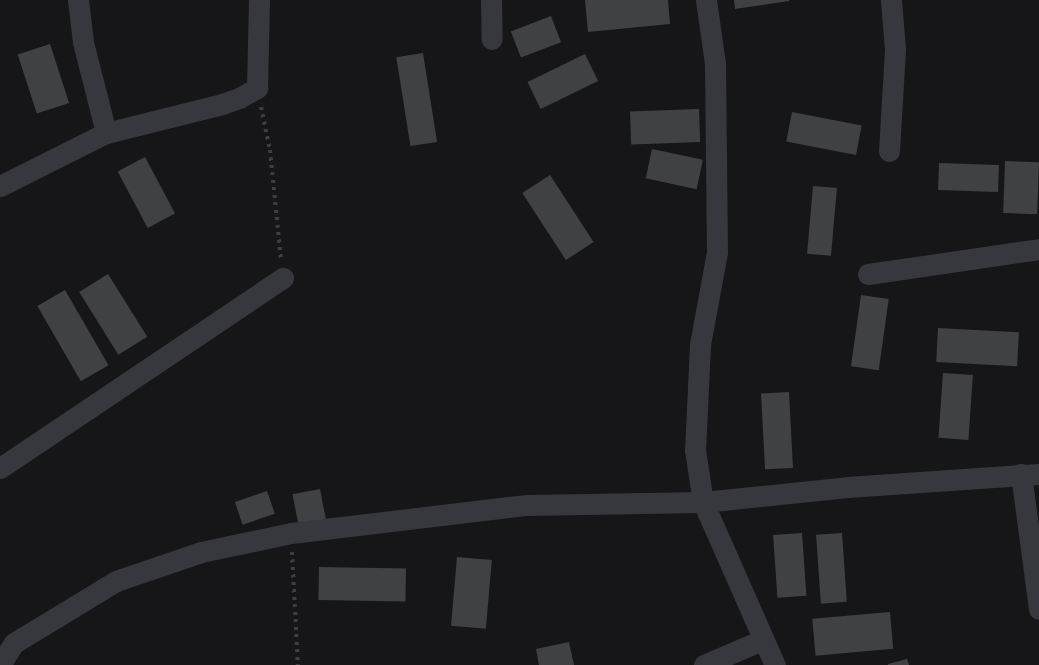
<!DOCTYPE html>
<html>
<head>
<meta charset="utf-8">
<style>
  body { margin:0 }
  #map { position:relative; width:1039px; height:665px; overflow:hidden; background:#161618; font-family:"Space Grotesk",sans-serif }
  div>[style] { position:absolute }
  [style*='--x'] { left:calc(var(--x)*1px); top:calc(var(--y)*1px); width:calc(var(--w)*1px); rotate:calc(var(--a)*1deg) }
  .building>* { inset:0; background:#404145; transform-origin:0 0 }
  .path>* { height:4px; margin-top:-2px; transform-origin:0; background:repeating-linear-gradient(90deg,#3d3f44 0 3px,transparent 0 7.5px) }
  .street>* { height:21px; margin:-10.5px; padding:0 10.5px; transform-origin:10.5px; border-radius:10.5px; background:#37383d }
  span { translate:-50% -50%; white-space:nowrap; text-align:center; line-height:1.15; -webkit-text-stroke:4.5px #111113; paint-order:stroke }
</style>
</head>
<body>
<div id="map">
  <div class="building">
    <div style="clip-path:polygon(585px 0,668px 0,670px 24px,588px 32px)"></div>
    <div style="clip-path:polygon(734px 0,789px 0,789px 1px,735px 9px)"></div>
    <div style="left:551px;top:16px;width:28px;height:43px;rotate:69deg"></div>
    <div style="left:50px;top:44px;width:62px;height:34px;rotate:72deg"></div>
    <div style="left:423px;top:53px;width:90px;height:27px;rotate:81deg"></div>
    <div style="left:585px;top:54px;width:30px;height:64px;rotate:64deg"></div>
    <div style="left:699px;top:109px;width:33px;height:69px;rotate:88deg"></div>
    <div style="left:792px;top:112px;width:71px;height:30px;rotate:11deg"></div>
    <div style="left:652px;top:149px;width:52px;height:30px;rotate:12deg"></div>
    <div style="left:145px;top:157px;width:64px;height:31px;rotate:62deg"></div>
    <div style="left:1005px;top:161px;width:34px;height:52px;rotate:2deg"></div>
    <div style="left:939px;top:163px;width:60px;height:27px;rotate:2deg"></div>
    <div style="left:550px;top:175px;width:80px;height:33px;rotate:57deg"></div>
    <div style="left:813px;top:186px;width:24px;height:68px;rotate:5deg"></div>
    <div style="left:108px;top:274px;width:74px;height:34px;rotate:58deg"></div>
    <div style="left:65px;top:290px;width:87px;height:32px;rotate:60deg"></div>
    <div style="left:861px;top:295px;width:28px;height:72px;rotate:8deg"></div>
    <div style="left:938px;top:328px;width:81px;height:34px;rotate:3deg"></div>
    <div style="left:943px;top:373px;width:30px;height:65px;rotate:4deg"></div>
    <div style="left:789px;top:392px;width:76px;height:28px;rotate:87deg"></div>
    <div style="left:320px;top:489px;width:33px;height:28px;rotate:79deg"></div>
    <div style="left:267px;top:491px;width:24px;height:34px;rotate:71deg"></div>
    <div style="left:802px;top:533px;width:63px;height:29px;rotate:86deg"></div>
    <div style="left:842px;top:533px;width:69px;height:26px;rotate:86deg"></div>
    <div style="left:457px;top:557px;width:35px;height:69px;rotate:5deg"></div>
    <div style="left:319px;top:567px;width:87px;height:33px;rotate:1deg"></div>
    <div style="left:890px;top:612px;width:37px;height:78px;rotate:85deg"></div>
    <div style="clip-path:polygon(569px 642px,574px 665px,539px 665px,536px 649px)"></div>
    <div style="clip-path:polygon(907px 659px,909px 665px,888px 665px,888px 664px)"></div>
  </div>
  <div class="path">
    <div style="--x:261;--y:107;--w:44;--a:78.2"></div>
    <div style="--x:270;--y:150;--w:111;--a:84.3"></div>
    <div style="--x:292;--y:552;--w:113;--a:87"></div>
  </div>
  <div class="street">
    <div style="--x:78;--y:0;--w:42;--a:83.2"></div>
    <div style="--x:83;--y:42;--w:94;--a:75.8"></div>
    <div style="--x:491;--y:0;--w:39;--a:89"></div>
    <div style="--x:706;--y:0;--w:64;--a:81.9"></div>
    <div style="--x:715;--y:63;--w:189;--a:89.4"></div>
    <div style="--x:717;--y:252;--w:95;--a:100.4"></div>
    <div style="--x:700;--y:345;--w:105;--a:92.7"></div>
    <div style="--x:695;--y:450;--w:53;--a:81.3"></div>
    <div style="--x:703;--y:502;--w:178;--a:66.2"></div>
    <div style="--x:889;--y:151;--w:102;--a:-86.6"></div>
    <div style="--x:895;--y:49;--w:49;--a:-94.7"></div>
    <div style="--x:0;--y:186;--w:119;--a:-26.6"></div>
    <div style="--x:106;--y:133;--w:120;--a:-14"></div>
    <div style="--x:222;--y:104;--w:18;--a:-19"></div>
    <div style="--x:239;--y:98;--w:21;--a:-29"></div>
    <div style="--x:257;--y:88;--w:88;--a:-88.7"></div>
    <div style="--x:868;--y:274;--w:173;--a:-8.3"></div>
    <div style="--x:0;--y:468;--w:341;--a:-33.9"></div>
    <div style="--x:1021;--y:474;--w:136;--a:82.4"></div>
    <div style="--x:0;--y:665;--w:26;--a:-58"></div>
    <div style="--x:14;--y:643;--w:119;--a:-31.3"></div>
    <div style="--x:116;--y:581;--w:90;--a:-18.8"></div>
    <div style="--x:201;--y:552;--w:92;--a:-11.9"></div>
    <div style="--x:291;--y:533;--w:238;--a:-6.8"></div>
    <div style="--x:527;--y:505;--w:176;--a:-1"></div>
    <div style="--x:703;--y:502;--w:145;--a:-5.9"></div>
    <div style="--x:847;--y:487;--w:192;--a:-3.9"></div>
    <div style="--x:704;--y:665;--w:63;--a:-23.3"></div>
  </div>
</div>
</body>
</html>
